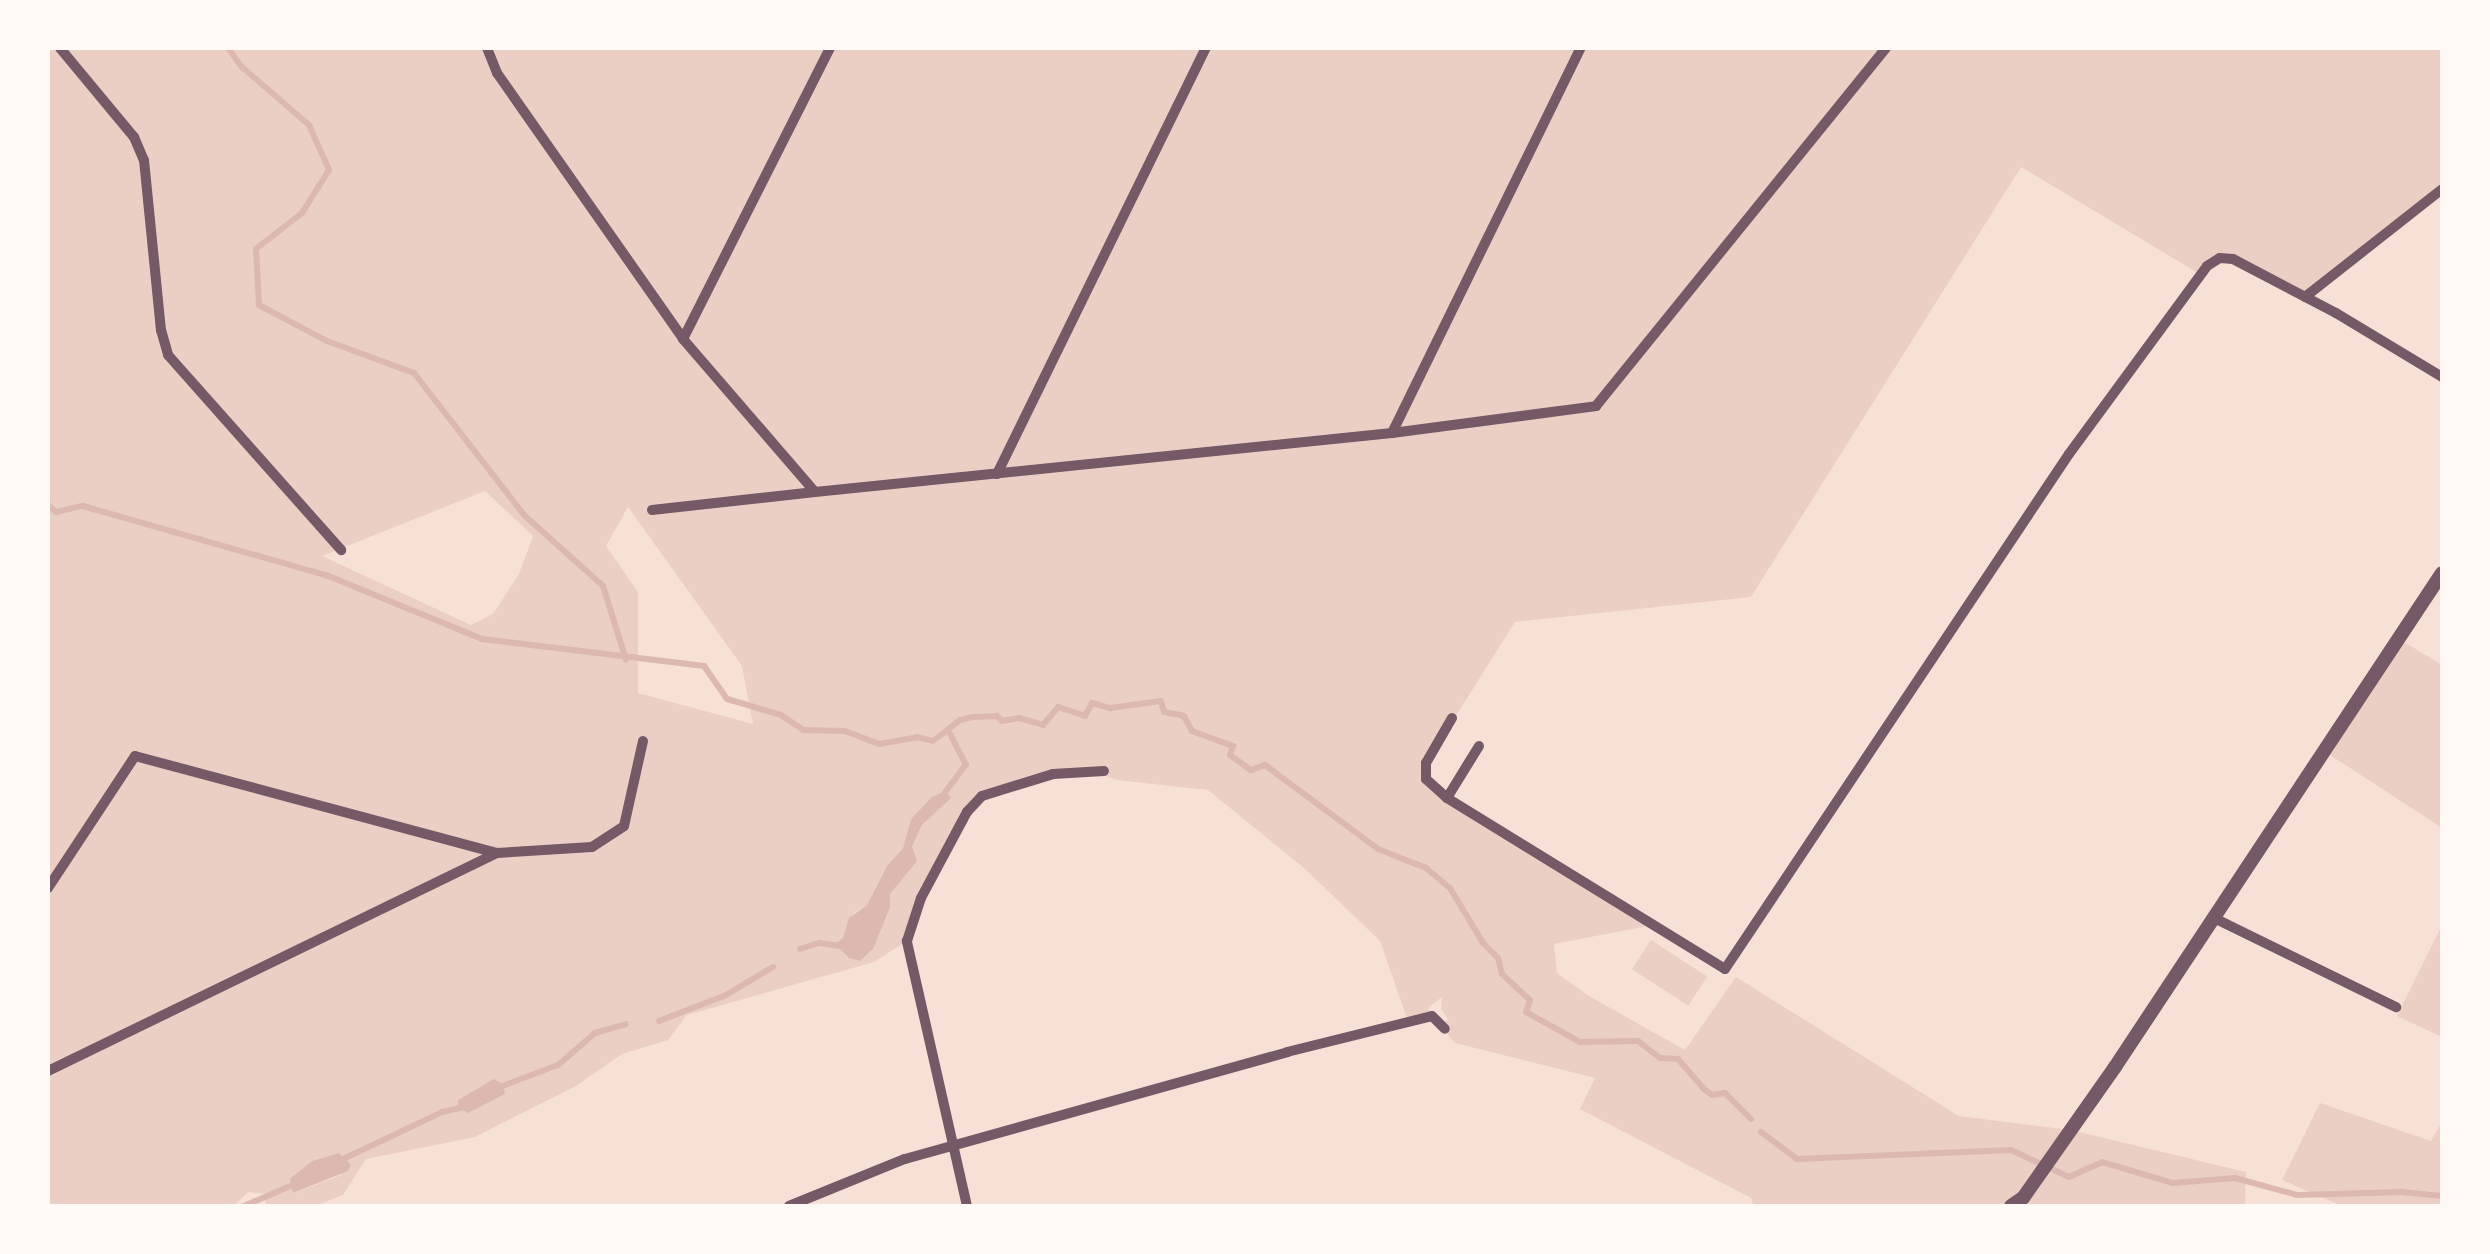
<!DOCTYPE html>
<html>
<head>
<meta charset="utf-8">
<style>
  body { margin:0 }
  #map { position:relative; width:2490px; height:1254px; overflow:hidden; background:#f7e1d7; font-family:Commissioner,sans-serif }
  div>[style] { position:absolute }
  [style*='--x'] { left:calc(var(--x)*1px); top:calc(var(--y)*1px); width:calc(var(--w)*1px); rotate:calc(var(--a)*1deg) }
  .green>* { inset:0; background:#ebcfc5; transform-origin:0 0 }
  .water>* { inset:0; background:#dcb8b0 }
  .stream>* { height:6px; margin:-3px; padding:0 3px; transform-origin:3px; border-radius:3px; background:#dcb8b0 }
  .minor>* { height:10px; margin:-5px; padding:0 5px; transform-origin:5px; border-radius:5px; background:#755966 }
  .tertiary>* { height:14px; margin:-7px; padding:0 7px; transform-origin:7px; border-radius:7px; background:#755966 }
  span { translate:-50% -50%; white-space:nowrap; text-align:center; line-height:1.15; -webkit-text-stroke:8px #fffaf5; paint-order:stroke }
  .frame { position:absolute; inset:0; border:50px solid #fffaf5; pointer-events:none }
</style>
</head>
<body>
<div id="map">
  <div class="green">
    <div style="clip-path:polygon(evenodd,48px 48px,2442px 48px,2442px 188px,2305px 293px,2224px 259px,2198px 273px,2021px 167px,1751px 597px,1515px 622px,1428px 760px,1426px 779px,1653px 925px,1554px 944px,1557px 973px,1589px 996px,1685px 1050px,1736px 977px,1959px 1116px,2071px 1130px,2246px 1172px,2245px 1206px,1754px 1206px,1751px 1198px,1580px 1109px,1595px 1078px,1455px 1043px,1438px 1023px,1449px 1020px,1441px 1009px,1442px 997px,1429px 1007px,1428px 1016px,1409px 1024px,1380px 941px,1304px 868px,1208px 790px,1117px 780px,1094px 772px,1053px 774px,981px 796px,921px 898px,907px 941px,874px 962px,687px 1015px,668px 1040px,622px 1054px,576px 1086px,475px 1137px,366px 1159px,343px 1195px,315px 1206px,266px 1206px,265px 1194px,248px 1192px,234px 1206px,48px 1206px,48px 48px,485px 491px,533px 536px,519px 574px,493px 614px,471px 625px,322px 556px,485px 491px,48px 48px,628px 507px,742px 666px,753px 724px,638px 693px,638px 592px,606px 546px,628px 507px,48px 48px,950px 798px,922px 825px,912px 848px,916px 861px,890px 894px,873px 949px,860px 961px,849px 958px,835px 944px,843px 938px,854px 913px,867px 905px,887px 866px,903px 848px,911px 819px,950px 798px,48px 48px,339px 1153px,341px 1175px,294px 1193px,300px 1175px,312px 1161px,339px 1153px)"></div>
    <div style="clip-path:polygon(2399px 639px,2442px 665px,2442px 828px,2324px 751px)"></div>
    <div style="clip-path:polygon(2442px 925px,2442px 1037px,2397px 1016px)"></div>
    <div style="left:1651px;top:940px;width:67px;height:35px;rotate:33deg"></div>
    <div style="clip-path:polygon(2320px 1103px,2431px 1141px,2442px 1122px,2442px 1206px,2342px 1206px,2282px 1180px)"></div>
  </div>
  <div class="water">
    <div style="clip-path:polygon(946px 791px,951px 798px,922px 825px,912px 847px,917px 861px,890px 894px,890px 907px,873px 949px,860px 961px,849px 958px,835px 944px,843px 938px,849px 918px,867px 905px,887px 866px,903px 848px,911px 819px,932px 797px)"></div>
    <div style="clip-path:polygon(494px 1079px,503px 1084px,505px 1094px,468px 1113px,458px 1107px,458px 1100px)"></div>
    <div style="clip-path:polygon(339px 1153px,351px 1165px,348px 1171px,293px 1193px,290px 1179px,312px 1161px)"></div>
  </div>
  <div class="stream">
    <div style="--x:228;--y:48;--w:24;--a:54"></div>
    <div style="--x:242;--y:67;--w:89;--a:40.9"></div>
    <div style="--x:309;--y:125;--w:49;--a:66"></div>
    <div style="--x:329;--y:170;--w:51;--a:122.1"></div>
    <div style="--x:302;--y:213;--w:58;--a:142"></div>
    <div style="--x:256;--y:249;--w:56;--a:86.9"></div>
    <div style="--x:259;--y:305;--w:77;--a:27.9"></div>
    <div style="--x:327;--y:341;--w:93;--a:20.2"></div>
    <div style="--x:414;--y:373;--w:180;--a:52.2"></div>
    <div style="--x:524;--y:515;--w:106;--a:41.9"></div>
    <div style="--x:603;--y:586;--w:77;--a:72.7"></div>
    <div style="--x:48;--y:505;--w:11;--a:41"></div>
    <div style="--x:56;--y:512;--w:28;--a:-13"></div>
    <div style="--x:83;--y:506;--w:253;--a:15.9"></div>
    <div style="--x:326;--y:575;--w:169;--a:22.3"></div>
    <div style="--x:482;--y:639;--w:224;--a:6.9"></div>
    <div style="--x:704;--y:666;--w:40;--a:55.1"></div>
    <div style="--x:727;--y:699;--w:56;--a:16.5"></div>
    <div style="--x:781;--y:715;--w:27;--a:34"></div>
    <div style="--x:803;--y:730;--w:42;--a:1.4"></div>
    <div style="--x:845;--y:731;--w:36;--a:21"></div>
    <div style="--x:879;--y:744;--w:39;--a:-10"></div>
    <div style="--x:917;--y:737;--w:16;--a:14"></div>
    <div style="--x:933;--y:741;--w:34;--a:-38"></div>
    <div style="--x:960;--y:720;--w:12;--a:-14"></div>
    <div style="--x:972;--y:717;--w:25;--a:-2"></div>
    <div style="--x:997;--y:716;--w:7;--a:45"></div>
    <div style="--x:1002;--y:721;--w:17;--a:-10"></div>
    <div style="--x:1019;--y:718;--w:25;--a:16"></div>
    <div style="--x:1043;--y:725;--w:23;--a:-50"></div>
    <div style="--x:1058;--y:707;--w:28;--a:18"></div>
    <div style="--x:1085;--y:716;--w:15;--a:-62"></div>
    <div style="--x:1092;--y:703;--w:19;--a:16"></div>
    <div style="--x:1110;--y:708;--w:51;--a:-7.8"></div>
    <div style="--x:1161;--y:701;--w:11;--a:75"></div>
    <div style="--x:1164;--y:712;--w:20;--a:11"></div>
    <div style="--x:1184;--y:716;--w:17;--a:62"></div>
    <div style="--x:1192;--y:731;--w:44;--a:20.1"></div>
    <div style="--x:1233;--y:746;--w:9;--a:108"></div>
    <div style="--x:1230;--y:755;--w:26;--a:36"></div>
    <div style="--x:1251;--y:770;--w:15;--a:-20"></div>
    <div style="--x:1265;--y:765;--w:141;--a:36.6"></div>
    <div style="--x:1378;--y:849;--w:52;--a:21.6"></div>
    <div style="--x:1426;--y:868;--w:31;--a:40"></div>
    <div style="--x:1450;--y:888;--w:64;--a:59"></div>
    <div style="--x:1483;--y:943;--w:21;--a:45"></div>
    <div style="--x:1498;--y:958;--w:16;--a:76"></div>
    <div style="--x:1502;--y:974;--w:38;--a:43"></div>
    <div style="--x:1530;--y:1000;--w:13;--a:108"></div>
    <div style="--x:1526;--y:1012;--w:62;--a:29.1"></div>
    <div style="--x:1580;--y:1042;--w:58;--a:-1"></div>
    <div style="--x:1638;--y:1041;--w:28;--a:38"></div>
    <div style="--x:1660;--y:1058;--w:18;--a:3"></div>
    <div style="--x:1678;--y:1059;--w:40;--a:49"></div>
    <div style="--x:1704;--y:1089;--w:10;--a:37"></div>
    <div style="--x:1712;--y:1095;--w:13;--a:-9"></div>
    <div style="--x:1725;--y:1093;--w:37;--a:45"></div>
    <div style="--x:943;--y:795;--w:38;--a:-53"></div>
    <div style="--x:966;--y:765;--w:37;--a:-117"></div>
    <div style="--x:800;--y:949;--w:20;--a:-18"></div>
    <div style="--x:819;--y:943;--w:22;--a:8"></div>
    <div style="--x:659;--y:1021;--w:72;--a:-21.2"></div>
    <div style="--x:726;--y:995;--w:55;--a:-30.8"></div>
    <div style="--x:497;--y:1088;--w:65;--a:-20.7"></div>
    <div style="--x:558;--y:1065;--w:49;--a:-40.9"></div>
    <div style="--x:595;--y:1033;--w:32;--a:-16"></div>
    <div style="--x:1761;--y:1132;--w:45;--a:36.9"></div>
    <div style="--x:1797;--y:1159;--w:214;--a:-2.4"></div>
    <div style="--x:2011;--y:1150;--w:64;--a:25"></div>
    <div style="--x:2069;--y:1177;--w:36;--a:-24"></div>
    <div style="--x:2102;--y:1162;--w:74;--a:16.5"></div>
    <div style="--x:2173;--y:1183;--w:62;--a:-4.6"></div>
    <div style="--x:2235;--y:1178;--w:64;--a:15.3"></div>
    <div style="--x:2297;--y:1195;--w:105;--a:-1.6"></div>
    <div style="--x:2402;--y:1192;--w:40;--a:5.7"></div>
    <div style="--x:339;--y:1161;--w:114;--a:-25.4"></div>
    <div style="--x:442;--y:1112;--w:23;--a:-13"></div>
    <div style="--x:244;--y:1206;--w:63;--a:-23.3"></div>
  </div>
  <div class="minor">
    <div style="--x:60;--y:48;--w:116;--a:50.3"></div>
    <div style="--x:134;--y:137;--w:25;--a:67"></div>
    <div style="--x:144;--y:160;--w:171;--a:84.3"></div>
    <div style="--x:161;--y:330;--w:26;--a:74"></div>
    <div style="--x:168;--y:355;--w:261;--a:48.4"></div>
    <div style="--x:487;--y:48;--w:27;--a:68"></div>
    <div style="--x:497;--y:73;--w:325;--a:55"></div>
    <div style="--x:683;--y:339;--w:202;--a:49.2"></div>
    <div style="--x:815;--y:492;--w:580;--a:-5.84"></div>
    <div style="--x:1392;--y:433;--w:206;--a:-7.5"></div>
    <div style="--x:1596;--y:406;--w:461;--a:-51"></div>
    <div style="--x:2305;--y:297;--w:174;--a:-38.2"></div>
    <div style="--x:683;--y:339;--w:326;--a:-63.2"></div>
    <div style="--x:1392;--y:433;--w:429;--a:-63.9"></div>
    <div style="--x:997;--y:474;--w:475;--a:-63.9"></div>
    <div style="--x:652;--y:510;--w:164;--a:-6.3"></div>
    <div style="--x:1452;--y:718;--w:52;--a:120"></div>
    <div style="--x:1426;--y:763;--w:16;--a:90"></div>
    <div style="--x:1426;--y:779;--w:28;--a:42"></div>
    <div style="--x:1447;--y:798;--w:326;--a:31.6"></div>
    <div style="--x:1725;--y:969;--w:619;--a:-56.26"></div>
    <div style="--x:2069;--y:454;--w:233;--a:-53.7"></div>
    <div style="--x:2207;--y:266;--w:15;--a:-32"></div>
    <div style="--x:2220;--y:258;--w:13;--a:4"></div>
    <div style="--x:2233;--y:259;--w:116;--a:27.7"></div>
    <div style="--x:2336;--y:313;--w:124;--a:31.1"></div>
    <div style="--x:1447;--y:798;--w:61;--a:-58.4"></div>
    <div style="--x:48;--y:888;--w:158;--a:-56.6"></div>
    <div style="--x:135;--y:756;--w:374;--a:15"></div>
    <div style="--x:2214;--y:918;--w:203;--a:26.1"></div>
    <div style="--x:48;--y:1071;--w:499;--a:-25.9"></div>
    <div style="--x:497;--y:853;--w:95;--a:-3.6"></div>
    <div style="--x:592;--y:847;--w:38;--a:-33"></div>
    <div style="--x:624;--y:826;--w:87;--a:-77.4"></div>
    <div style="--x:789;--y:1206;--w:125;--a:-22.1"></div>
    <div style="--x:905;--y:1159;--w:397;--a:-15.6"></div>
    <div style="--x:1287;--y:1052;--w:149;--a:-13.9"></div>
    <div style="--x:1432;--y:1016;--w:18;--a:45"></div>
    <div style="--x:967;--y:1206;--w:272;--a:-102.8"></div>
    <div style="--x:907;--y:941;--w:45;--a:-72"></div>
    <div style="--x:921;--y:898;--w:98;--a:-61.9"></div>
    <div style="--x:967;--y:812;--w:22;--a:-47"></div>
    <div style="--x:982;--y:796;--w:74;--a:-17.2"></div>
    <div style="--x:1053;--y:774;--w:51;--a:-3.4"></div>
  </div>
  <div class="tertiary">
    <div style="--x:2011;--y:1206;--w:14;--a:-34"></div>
    <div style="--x:2023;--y:1198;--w:160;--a:-54.9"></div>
    <div style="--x:2115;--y:1067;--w:592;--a:-56.5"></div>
  </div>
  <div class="frame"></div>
</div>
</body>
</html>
